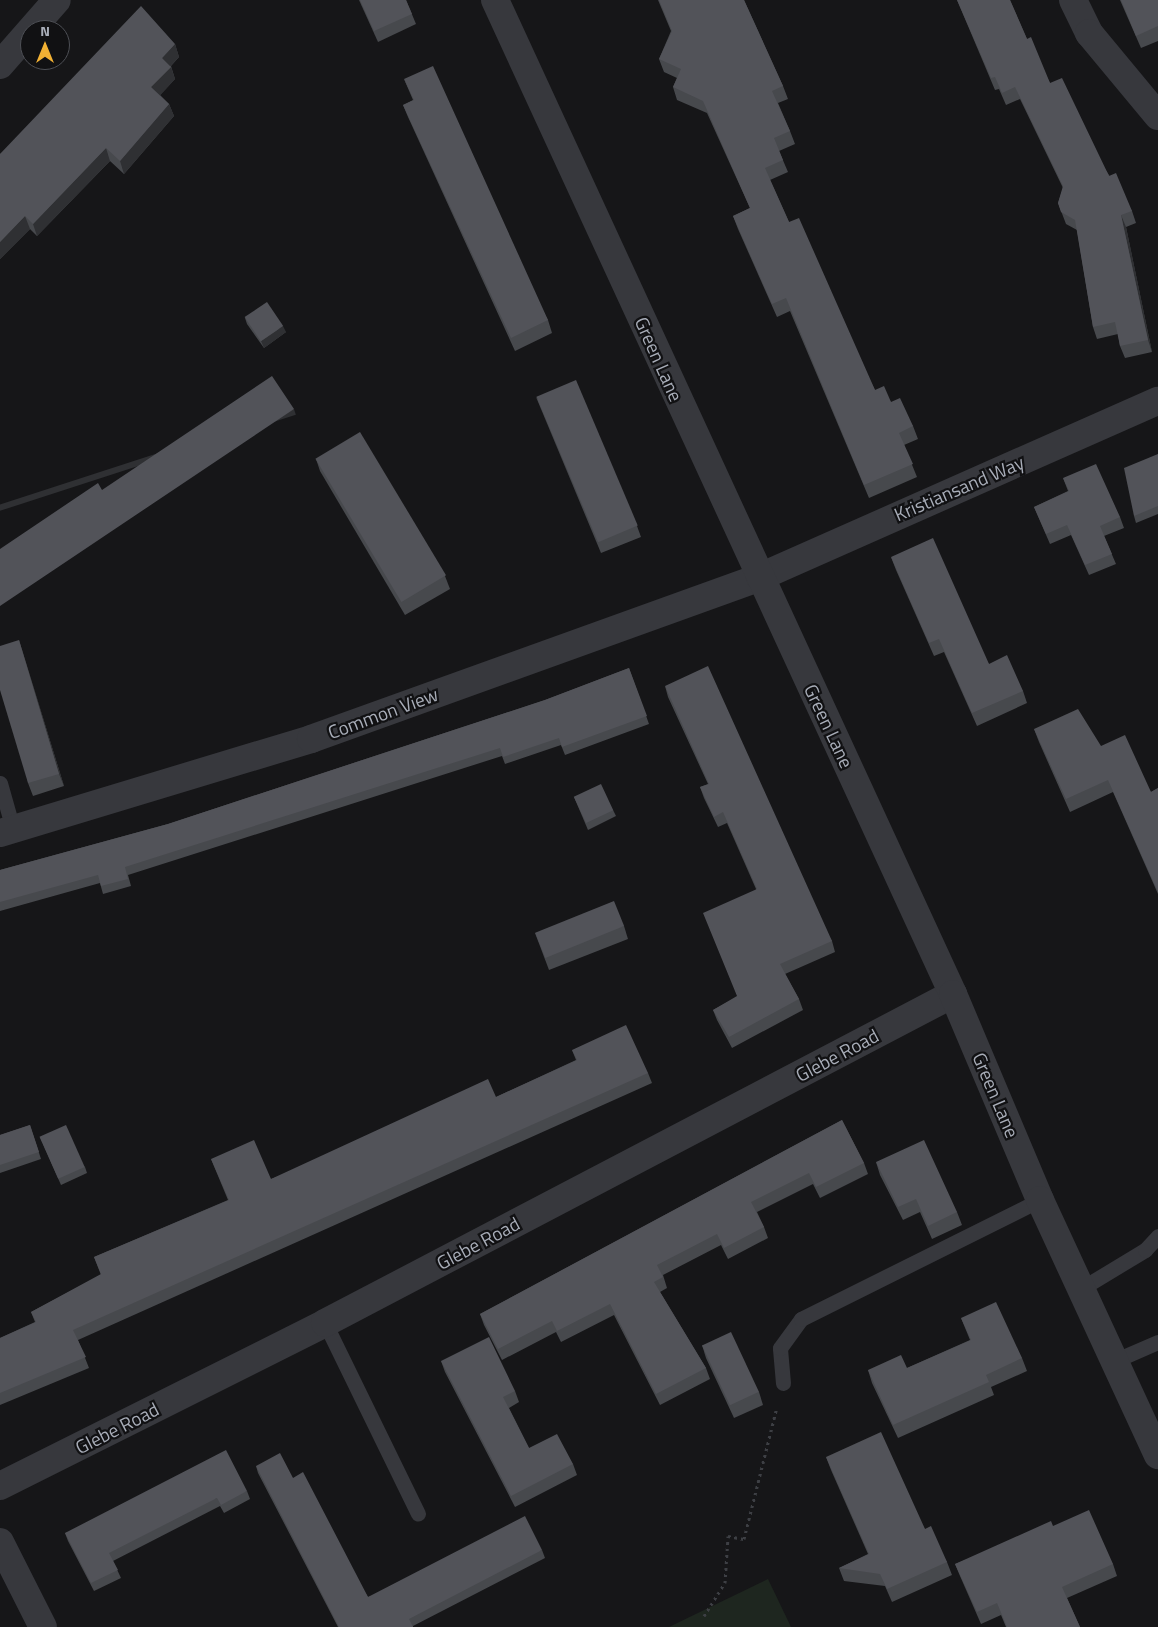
<!DOCTYPE html>
<html>
<head>
<meta charset="utf-8">
<style>
  body { margin:0 }
  #map { position:relative; width:1158px; height:1627px; overflow:hidden; background:#161618; font-family:"Titillium Web",sans-serif }
  div>[style] { position:absolute }
  [style*='--x'] { left:calc(var(--x)*1px); top:calc(var(--y)*1px); width:calc(var(--w)*1px); rotate:calc(var(--a)*1deg) }
  .green>* { inset:0; background:#1e261f }
  .path>* { height:3px; margin-top:-1.5px; transform-origin:0; background:repeating-linear-gradient(90deg,#3d3f44 0 2.5px,transparent 0 6.5px) }
  .service>* { height:15px; margin:-7.5px; padding:0 7.5px; transform-origin:7.5px; border-radius:7.5px; background:#37383d }
  .minor>* { height:28px; margin:-14px; padding:0 14px; transform-origin:14px; border-radius:14px; background:#37383d }
  .tertiary>* { height:28px; margin:-14px; padding:0 14px; transform-origin:14px; border-radius:14px; background:#37383d }
  .wall>* { inset:0; background:#47494d }
  .shaded-wall>* { inset:0; background:#2f3033; transform-origin:0 0 }
  .building>* { inset:0; background:#525359; transform-origin:0 0 }
  span { translate:-50% -50%; white-space:nowrap; text-align:center; line-height:1.15; -webkit-text-stroke:4.5px #111113; paint-order:stroke }
  .street-label { font-size:19px; color:#a8adb8 }
  .north { position:absolute; left:20px; top:20px; width:50px; height:50px; box-sizing:border-box; background:#111113; border:1px solid #4d4f55; border-radius:50%; rotate:0deg; font-size:14px; font-weight:700; line-height:20px; text-align:center; color:#a8adb8 }
  .north::after { content:''; display:block; margin:auto; width:18px; height:22px; background:#f2b134; clip-path:polygon(50% 0,100% 100%,50% 72%,0 100%) }
</style>
</head>
<body>
<div id="map">
  <div class="green">
    <div style="clip-path:polygon(768px 1579px,791px 1627px,669px 1627px)"></div>
  </div>
  <div class="path">
    <div style="--x:704;--y:1616;--w:39;--a:-58"></div>
    <div style="--x:725;--y:1583;--w:47;--a:-86.3"></div>
    <div style="--x:728;--y:1536;--w:16;--a:11"></div>
    <div style="--x:744;--y:1539;--w:136;--a:-76"></div>
  </div>
  <div class="service">
    <div style="--x:0;--y:783;--w:48;--a:74.2"></div>
    <div style="--x:1082;--y:1288;--w:74;--a:-31.1"></div>
    <div style="--x:1145;--y:1250;--w:19;--a:-47"></div>
    <div style="--x:325;--y:1323;--w:212;--a:64"></div>
    <div style="--x:1114;--y:1361;--w:48;--a:-23.4"></div>
    <div style="--x:783;--y:1383;--w:35;--a:-95"></div>
    <div style="--x:780;--y:1348;--w:36;--a:-54"></div>
    <div style="--x:801;--y:1319;--w:267;--a:-26.5"></div>
  </div>
  <div class="minor">
    <div style="--x:1073;--y:0;--w:37;--a:64"></div>
    <div style="--x:1089;--y:33;--w:108;--a:50.3"></div>
    <div style="--x:0;--y:65;--w:86;--a:-48.8"></div>
    <div style="--x:0;--y:833;--w:325;--a:-16.8"></div>
    <div style="--x:311;--y:739;--w:477;--a:-19.8"></div>
    <div style="--x:760;--y:577;--w:435;--a:-23.9"></div>
    <div style="--x:0;--y:1486;--w:364;--a:-26.6"></div>
    <div style="--x:325;--y:1323;--w:709;--a:-27.65"></div>
    <div style="--x:0;--y:1542;--w:95;--a:63.2"></div>
  </div>
  <div class="tertiary">
    <div style="--x:495;--y:0;--w:1094;--a:65.26"></div>
    <div style="--x:953;--y:994;--w:224;--a:67.1"></div>
    <div style="--x:1040;--y:1200;--w:281;--a:65.2"></div>
  </div>
  <div class="wall">
    <div style="clip-path:polygon(359px 0,406px 0,416px 24px,378px 42px)"></div>
    <div style="clip-path:polygon(658px 0,744px 0,783px 86px,788px 99px,778px 103px,790px 131px,795px 144px,779px 151px,788px 172px,770px 180px,789px 222px,875px 390px,891px 402px,913px 426px,918px 439px,904px 445px,917px 477px,869px 498px,790px 311px,777px 317px,738px 229px,733px 216px,750px 208px,707px 113px,677px 100px,673px 87px,677px 78px,664px 72px,659px 59px,671px 31px)"></div>
    <div style="clip-path:polygon(957px 0,1010px 0,1027px 39px,1050px 83px,1132px 211px,1136px 223px,1126px 227px,1152px 352px,1125px 358px,1120px 346px,1118px 334px,1097px 339px,1093px 327px,1077px 230px,1066px 224px,1058px 203px,1063px 188px,1020px 99px,1006px 105px,999px 89px,995px 90px)"></div>
    <div style="clip-path:polygon(1120px 0,1158px 0,1158px 41px,1141px 48px)"></div>
    <div style="clip-path:polygon(175px 44px,179px 57px,171px 66px,175px 79px,160px 95px,169px 104px,174px 116px,124px 174px,110px 161px,37px 236px,30px 229px,0 259px,0 154px)"></div>
    <div style="clip-path:polygon(404px 79px,548px 320px,552px 333px,515px 351px,408px 117px,403px 105px,413px 100px)"></div>
    <div style="clip-path:polygon(245px 318px,286px 332px,264px 348px,247px 324px)"></div>
    <div style="clip-path:polygon(536px 397px,637px 526px,641px 537px,601px 553px)"></div>
    <div style="clip-path:polygon(1158px 454px,1158px 514px,1136px 523px,1134px 516px)"></div>
    <div style="clip-path:polygon(316px 459px,445px 576px,450px 589px,405px 615px,320px 471px)"></div>
    <div style="clip-path:polygon(1063px 478px,1120px 517px,1124px 528px,1104px 536px,1116px 564px,1089px 575px,1071px 535px,1050px 544px,1034px 507px,1068px 491px)"></div>
    <div style="clip-path:polygon(891px 557px,989px 664px,1023px 691px,1027px 703px,977px 726px,944px 652px,934px 656px,896px 570px)"></div>
    <div style="clip-path:polygon(19px 640px,23px 653px,64px 786px,33px 796px,28px 783px)"></div>
    <div style="clip-path:polygon(629px 668px,649px 724px,565px 755px,561px 745px,505px 764px,502px 756px,128px 875px,131px 886px,103px 894px,100px 883px,0 911px,0 870px,168px 824px,545px 700px)"></div>
    <div style="clip-path:polygon(665px 686px,832px 941px,835px 952px,785px 974px,799px 999px,803px 1010px,732px 1048px,717px 1020px,713px 1010px,737px 997px,756px 889px,727px 823px,718px 827px,704px 798px,700px 787px,708px 784px,668px 697px)"></div>
    <div style="clip-path:polygon(1034px 729px,1101px 746px,1151px 792px,1158px 788px,1158px 894px,1113px 792px,1070px 812px,1039px 742px)"></div>
    <div style="clip-path:polygon(574px 797px,613px 810px,616px 816px,588px 830px)"></div>
    <div style="clip-path:polygon(624px 926px,628px 939px,549px 970px,535px 933px)"></div>
    <div style="clip-path:polygon(572px 1050px,648px 1073px,652px 1083px,78px 1340px,89px 1368px,0 1405px,0 1338px,35px 1322px,31px 1312px,101px 1275px,94px 1257px,228px 1200px,211px 1159px,271px 1179px,496px 1097px,576px 1060px)"></div>
    <div style="clip-path:polygon(842px 1120px,864px 1163px,868px 1174px,820px 1198px,813px 1184px,757px 1212px,764px 1227px,768px 1238px,728px 1259px,721px 1245px,663px 1275px,667px 1288px,660px 1292px,706px 1368px,710px 1379px,660px 1405px,614px 1315px,561px 1342px,556px 1332px,502px 1360px,484px 1325px,480px 1314px)"></div>
    <div style="clip-path:polygon(30px 1125px,41px 1159px,0 1173px,0 1135px)"></div>
    <div style="clip-path:polygon(40px 1137px,85px 1167px,87px 1173px,61px 1185px)"></div>
    <div style="clip-path:polygon(876px 1162px,957px 1212px,962px 1225px,932px 1239px,920px 1212px,903px 1220px,880px 1175px)"></div>
    <div style="clip-path:polygon(961px 1318px,1022px 1358px,1027px 1371px,991px 1387px,994px 1395px,898px 1438px,872px 1383px,868px 1370px,907px 1368px,970px 1340px)"></div>
    <div style="clip-path:polygon(702px 1345px,759px 1392px,763px 1405px,734px 1418px,706px 1358px)"></div>
    <div style="clip-path:polygon(441px 1361px,515px 1391px,519px 1402px,509px 1408px,529px 1448px,573px 1464px,577px 1475px,515px 1507px,445px 1372px)"></div>
    <div style="clip-path:polygon(826px 1457px,925px 1529px,947px 1562px,952px 1575px,892px 1602px,885px 1586px,844px 1581px,839px 1568px,868px 1554px,831px 1470px)"></div>
    <div style="clip-path:polygon(256px 1466px,293px 1478px,368px 1597px,542px 1550px,545px 1558px,413px 1626px,413px 1627px,338px 1627px,258px 1473px)"></div>
    <div style="clip-path:polygon(247px 1491px,250px 1499px,224px 1513px,220px 1506px,113px 1561px,121px 1578px,94px 1591px,68px 1541px,65px 1533px)"></div>
    <div style="clip-path:polygon(1053px 1526px,1113px 1564px,1117px 1576px,1067px 1598px,1080px 1627px,1006px 1627px,1001px 1615px,981px 1624px,960px 1576px,955px 1564px)"></div>
  </div>
  <div class="shaded-wall">
    <div style="clip-path:polygon(175px 44px,179px 57px,166px 71px,162px 58px)"></div>
    <div style="clip-path:polygon(171px 67px,175px 79px,156px 100px,151px 87px)"></div>
    <div style="clip-path:polygon(169px 104px,174px 116px,124px 174px,120px 161px)"></div>
    <div style="clip-path:polygon(106px 148px,110px 161px,37px 236px,33px 224px)"></div>
    <div style="clip-path:polygon(1121px 215px,1126px 227px,1152px 352px,1148px 340px)"></div>
    <div style="clip-path:polygon(25px 216px,30px 229px,0 259px,0 242px)"></div>
    <div style="clip-path:polygon(283px 326px,286px 332px,264px 348px,261px 341px)"></div>
    <div style="left:294px;top:409px;width:6px;height:354px;rotate:72deg"></div>
    <div style="clip-path:polygon(19px 640px,23px 653px,64px 786px,59px 774px)"></div>
  </div>
  <div class="building">
    <div style="clip-path:polygon(360px 0,406px 0,412px 14px,374px 31px)"></div>
    <div style="clip-path:polygon(659px 0,744px 0,783px 86px,772px 91px,790px 131px,774px 138px,783px 160px,765px 168px,789px 222px,799px 218px,875px 390px,884px 386px,891px 402px,900px 398px,913px 426px,899px 433px,913px 464px,864px 485px,786px 298px,772px 304px,733px 216px,750px 208px,703px 101px,673px 87px,681px 69px,659px 59px,672px 31px)"></div>
    <div style="clip-path:polygon(957px 0,1010px 0,1027px 39px,1031px 37px,1050px 83px,1062px 78px,1109px 176px,1116px 173px,1132px 211px,1121px 215px,1148px 340px,1120px 346px,1115px 322px,1093px 327px,1075px 220px,1061px 212px,1058px 203px,1063px 186px,1015px 87px,1002px 93px,995px 77px,991px 78px)"></div>
    <div style="clip-path:polygon(1121px 0,1158px 0,1158px 26px,1136px 36px)"></div>
    <div style="clip-path:polygon(141px 6px,175px 44px,162px 58px,171px 67px,151px 87px,169px 104px,120px 161px,106px 148px,33px 224px,25px 216px,0 242px,0 154px)"></div>
    <div style="clip-path:polygon(433px 66px,548px 320px,511px 338px,403px 105px,414px 100px,404px 79px)"></div>
    <div style="left:267px;top:302px;width:29px;height:27px;rotate:56deg"></div>
    <div style="clip-path:polygon(272px 376px,294px 409px,0 606px,0 549px,98px 483px,102px 490px)"></div>
    <div style="left:576px;top:380px;width:158px;height:43px;rotate:67deg"></div>
    <div style="left:360px;top:432px;width:167px;height:52px;rotate:59deg"></div>
    <div style="clip-path:polygon(1158px 454px,1158px 506px,1134px 516px,1124px 468px)"></div>
    <div style="clip-path:polygon(1096px 464px,1120px 517px,1100px 526px,1112px 554px,1085px 565px,1067px 525px,1046px 534px,1034px 507px,1069px 491px,1063px 478px)"></div>
    <div style="clip-path:polygon(933px 538px,989px 664px,1007px 655px,1023px 691px,972px 713px,939px 639px,929px 643px,891px 557px)"></div>
    <div style="clip-path:polygon(19px 640px,59px 774px,28px 783px,0 690px,0 646px)"></div>
    <div style="clip-path:polygon(708px 666px,832px 941px,780px 964px,799px 999px,729px 1037px,713px 1010px,737px 996px,703px 913px,757px 889px,723px 812px,714px 817px,700px 787px,709px 784px,665px 686px)"></div>
    <div style="clip-path:polygon(629px 668px,647px 716px,562px 747px,559px 738px,503px 757px,500px 748px,125px 867px,128px 879px,101px 886px,98px 875px,0 902px,0 870px,168px 824px,545px 700px)"></div>
    <div style="clip-path:polygon(1078px 709px,1101px 746px,1125px 735px,1151px 792px,1158px 788px,1158px 892px,1108px 780px,1066px 799px,1034px 729px)"></div>
    <div style="left:601px;top:784px;width:29px;height:30px;rotate:65deg"></div>
    <div style="left:614px;top:901px;width:27px;height:85px;rotate:68deg"></div>
    <div style="clip-path:polygon(626px 1025px,648px 1073px,73px 1330px,86px 1357px,0 1393px,0 1338px,36px 1322px,31px 1312px,101px 1274px,94px 1257px,229px 1200px,211px 1159px,254px 1140px,271px 1179px,488px 1079px,496px 1097px,577px 1060px,572px 1050px)"></div>
    <div style="clip-path:polygon(842px 1120px,864px 1163px,816px 1187px,809px 1173px,751px 1202px,764px 1227px,724px 1248px,717px 1234px,657px 1265px,663px 1277px,654px 1282px,706px 1368px,656px 1394px,610px 1304px,557px 1331px,552px 1321px,498px 1349px,480px 1314px)"></div>
    <div style="clip-path:polygon(30px 1125px,39px 1152px,0 1165px,0 1135px)"></div>
    <div style="left:66px;top:1125px;width:46px;height:29px;rotate:66deg"></div>
    <div style="clip-path:polygon(924px 1140px,957px 1212px,928px 1226px,916px 1199px,898px 1207px,876px 1162px)"></div>
    <div style="clip-path:polygon(996px 1302px,1022px 1358px,986px 1375px,989px 1382px,893px 1425px,868px 1370px,901px 1355px,907px 1368px,971px 1340px,961px 1318px)"></div>
    <div style="left:731px;top:1332px;width:66px;height:32px;rotate:65deg"></div>
    <div style="clip-path:polygon(489px 1337px,515px 1391px,503px 1397px,529px 1448px,557px 1434px,573px 1464px,511px 1496px,441px 1361px)"></div>
    <div style="clip-path:polygon(881px 1432px,925px 1529px,931px 1526px,947px 1562px,887px 1589px,880px 1574px,839px 1568px,869px 1554px,826px 1457px)"></div>
    <div style="clip-path:polygon(226px 1450px,247px 1491px,221px 1505px,217px 1498px,109px 1553px,118px 1570px,91px 1583px,65px 1533px)"></div>
    <div style="clip-path:polygon(280px 1453px,293px 1478px,303px 1472px,368px 1597px,525px 1516px,542px 1550px,409px 1619px,413px 1627px,339px 1627px,256px 1466px)"></div>
    <div style="clip-path:polygon(1089px 1510px,1113px 1564px,1062px 1587px,1080px 1627px,1007px 1627px,997px 1603px,977px 1612px,955px 1564px,1051px 1521px,1053px 1526px)"></div>
  </div>
  <div class="street-label">
    <span style="left:659px;top:359px;rotate:66deg">Green Lane</span>
    <span style="left:959px;top:488px;rotate:-23deg">Kristiansand Way</span>
    <span style="left:383px;top:713px;rotate:-20deg">Common View</span>
    <span style="left:829px;top:726px;rotate:65deg">Green Lane</span>
    <span style="left:837px;top:1055px;rotate:-28deg">Glebe Road</span>
    <span style="left:996px;top:1095px;rotate:67deg">Green Lane</span>
    <span style="left:478px;top:1243px;rotate:-28deg">Glebe Road</span>
    <span style="left:117px;top:1428px;rotate:-27deg">Glebe Road</span>
  </div>
  <div class="north">N</div>
</div>
</body>
</html>
